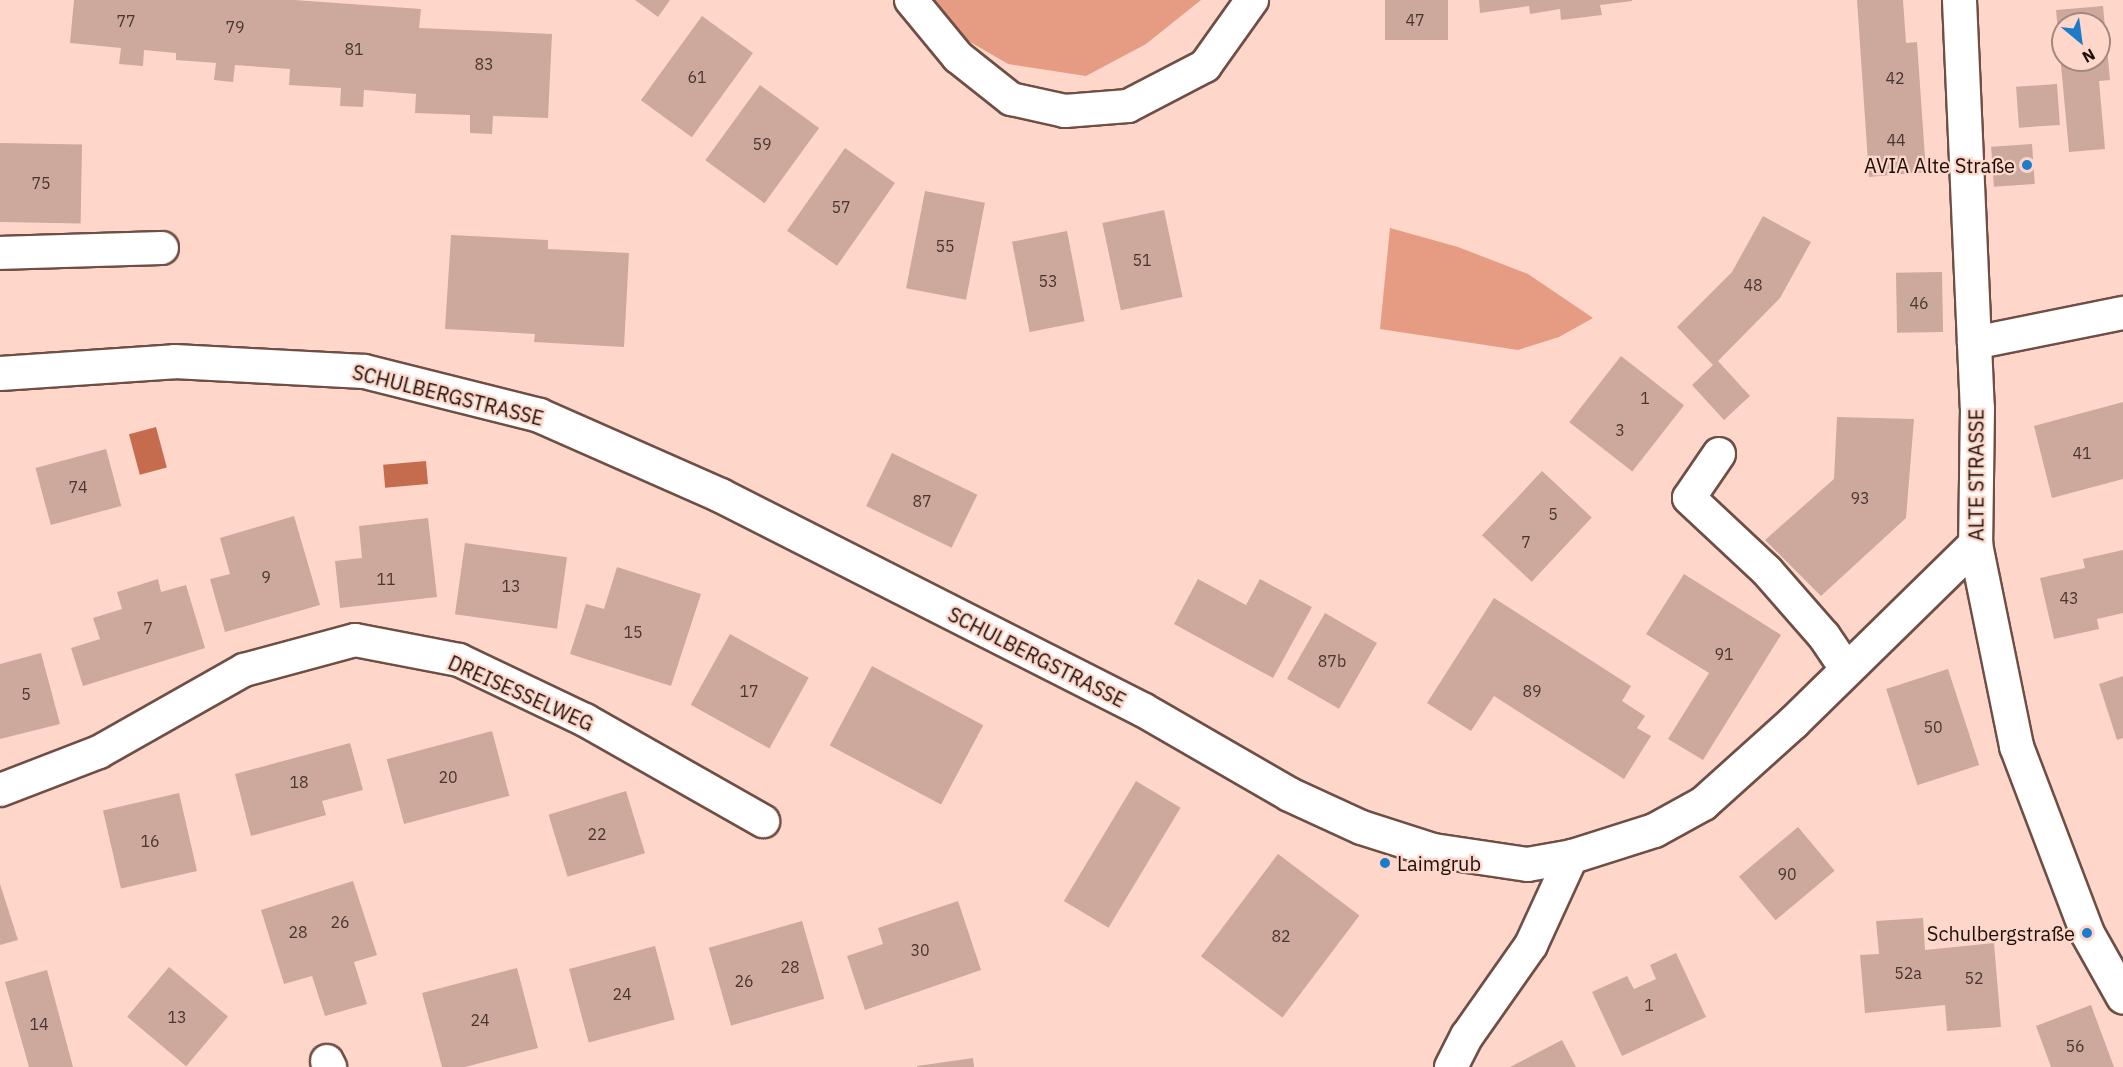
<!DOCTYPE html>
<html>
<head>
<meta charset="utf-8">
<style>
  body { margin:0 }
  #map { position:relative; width:2123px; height:1067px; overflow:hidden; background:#fed7ca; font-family:"IBM Plex Sans",sans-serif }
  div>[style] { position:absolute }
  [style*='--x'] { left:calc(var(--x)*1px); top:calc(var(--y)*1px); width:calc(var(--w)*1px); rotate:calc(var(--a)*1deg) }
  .green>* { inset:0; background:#e69b83 }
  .water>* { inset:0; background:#c56c4e; transform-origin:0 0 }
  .building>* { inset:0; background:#cda89c; transform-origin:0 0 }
  .roads { filter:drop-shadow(2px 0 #6f4f45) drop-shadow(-2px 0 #6f4f45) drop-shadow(0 2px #6f4f45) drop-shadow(0 -2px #6f4f45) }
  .street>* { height:32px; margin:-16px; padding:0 16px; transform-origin:16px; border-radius:16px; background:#fff }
  .secondary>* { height:33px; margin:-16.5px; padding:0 16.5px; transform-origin:16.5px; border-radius:16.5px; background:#fff }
  .dots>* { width:16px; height:16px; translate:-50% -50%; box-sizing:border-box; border:3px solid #fed7ca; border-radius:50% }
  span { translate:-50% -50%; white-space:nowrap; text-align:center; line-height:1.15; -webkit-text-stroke:4.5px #fed7ca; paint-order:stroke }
  .number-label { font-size:16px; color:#48362f }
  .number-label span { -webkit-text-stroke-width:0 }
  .poi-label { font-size:20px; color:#1c100b }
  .right { translate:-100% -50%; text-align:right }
  .left { translate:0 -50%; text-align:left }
  .street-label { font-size:20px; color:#1c100b }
  .north { position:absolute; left:2051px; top:12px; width:60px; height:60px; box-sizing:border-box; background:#fed7ca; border:2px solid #a4877e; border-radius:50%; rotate:151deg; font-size:16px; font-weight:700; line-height:24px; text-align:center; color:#1c100b }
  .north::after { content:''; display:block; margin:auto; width:21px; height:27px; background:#1e7bc8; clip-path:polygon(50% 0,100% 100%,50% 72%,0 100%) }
</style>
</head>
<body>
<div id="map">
  <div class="green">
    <div style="clip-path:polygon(933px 0,1201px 0,1146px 44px,1086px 76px,1008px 64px,960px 36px)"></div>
    <div style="clip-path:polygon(1390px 228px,1458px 247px,1528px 274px,1593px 318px,1559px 337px,1518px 350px,1380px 329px)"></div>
  </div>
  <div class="water">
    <div style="left:156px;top:427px;width:42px;height:28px;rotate:75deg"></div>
    <div style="left:426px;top:461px;width:23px;height:43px;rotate:85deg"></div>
  </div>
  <div class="building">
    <div style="clip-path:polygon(74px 0,294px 0,421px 9px,419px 28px,552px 34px,548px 118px,493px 116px,492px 134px,470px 133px,470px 115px,415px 113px,416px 94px,364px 90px,363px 107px,340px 106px,341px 88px,289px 85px,290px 69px,235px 65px,233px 82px,214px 80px,216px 63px,176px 60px,176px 53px,144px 50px,143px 66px,119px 64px,121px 48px,70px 43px)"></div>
    <div style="clip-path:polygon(635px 0,670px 0,658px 17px)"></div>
    <div style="left:1385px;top:0;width:63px;height:40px"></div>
    <div style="clip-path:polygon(1479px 0,1632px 0,1632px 1px,1600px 5px,1602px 15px,1561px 20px,1560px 9px,1530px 14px,1529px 6px,1480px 13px)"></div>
    <div style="clip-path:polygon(1857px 0,1903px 0,1906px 43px,1917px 42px,1926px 172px,1869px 177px)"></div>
    <div style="clip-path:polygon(evenodd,2103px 6px,2110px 80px,2099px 81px,2105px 149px,2069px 152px,2056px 10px,2103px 6px,2063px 24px,2099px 24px,2099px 60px,2063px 60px,2063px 24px)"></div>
    <div style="left:702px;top:16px;width:63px;height:104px;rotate:36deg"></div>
    <div style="left:2057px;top:84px;width:41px;height:41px;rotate:86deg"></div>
    <div style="left:760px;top:85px;width:73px;height:93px;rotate:36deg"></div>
    <div style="left:0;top:143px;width:82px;height:79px;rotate:1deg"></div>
    <div style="left:2032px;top:144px;width:40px;height:41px;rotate:86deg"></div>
    <div style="left:845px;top:148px;width:61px;height:101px;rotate:35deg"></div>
    <div style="left:925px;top:191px;width:61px;height:99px;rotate:11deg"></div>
    <div style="left:1164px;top:210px;width:89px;height:63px;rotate:78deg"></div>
    <div style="clip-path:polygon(1763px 216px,1811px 242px,1780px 298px,1718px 361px,1750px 396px,1724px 420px,1692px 385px,1713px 365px,1677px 327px,1732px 272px)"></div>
    <div style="left:1067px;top:231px;width:92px;height:56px;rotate:79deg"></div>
    <div style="clip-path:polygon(451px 235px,548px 240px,548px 249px,629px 253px,624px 347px,534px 342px,535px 334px,445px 329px)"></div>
    <div style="left:1942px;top:272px;width:60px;height:46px;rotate:89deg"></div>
    <div style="left:1621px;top:356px;width:80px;height:84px;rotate:38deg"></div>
    <div style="clip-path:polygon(2123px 402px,2123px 479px,2052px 498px,2034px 426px)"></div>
    <div style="clip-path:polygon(1837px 417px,1914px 419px,1906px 518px,1821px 596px,1765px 540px,1834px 479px)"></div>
    <div style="left:106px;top:449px;width:59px;height:73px;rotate:75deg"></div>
    <div style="left:892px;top:453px;width:95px;height:59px;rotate:26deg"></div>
    <div style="left:1542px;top:471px;width:68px;height:88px;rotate:43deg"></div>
    <div style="clip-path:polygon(294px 516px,320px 605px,225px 632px,210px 579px,230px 574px,220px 538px)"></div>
    <div style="clip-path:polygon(428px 518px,437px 597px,340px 608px,335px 561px,362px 558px,359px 526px)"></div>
    <div style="left:465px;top:543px;width:103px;height:72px;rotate:8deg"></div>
    <div style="clip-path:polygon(2123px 550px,2123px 613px,2097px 619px,2099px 629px,2054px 639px,2040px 578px,2085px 568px,2083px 559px)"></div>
    <div style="clip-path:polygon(617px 567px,701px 594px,671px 686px,570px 654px,586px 604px,604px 609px)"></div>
    <div style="clip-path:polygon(1684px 574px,1781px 635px,1703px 760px,1668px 739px,1709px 673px,1646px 634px)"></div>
    <div style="clip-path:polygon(158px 579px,161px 592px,186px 585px,205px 648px,83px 686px,71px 648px,100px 639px,93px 618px,122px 609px,117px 592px)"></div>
    <div style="clip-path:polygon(1198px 579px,1246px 605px,1260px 579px,1312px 607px,1273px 678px,1174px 624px)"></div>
    <div style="clip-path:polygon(1494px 598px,1631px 686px,1622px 701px,1645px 716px,1637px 728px,1651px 736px,1624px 779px,1494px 696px,1471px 731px,1427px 703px)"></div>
    <div style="left:1325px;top:613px;width:60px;height:76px;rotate:30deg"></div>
    <div style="left:730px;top:634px;width:90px;height:81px;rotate:29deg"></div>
    <div style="clip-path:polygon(41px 653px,60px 724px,0 739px,0 664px)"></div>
    <div style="left:872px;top:666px;width:126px;height:90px;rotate:28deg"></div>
    <div style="left:1948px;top:669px;width:101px;height:65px;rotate:72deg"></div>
    <div style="clip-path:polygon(2123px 676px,2123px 738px,2117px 740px,2099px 684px)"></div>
    <div style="left:492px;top:731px;width:67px;height:109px;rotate:75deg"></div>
    <div style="clip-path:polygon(350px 743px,363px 790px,322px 801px,326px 815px,251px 836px,235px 774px)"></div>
    <div style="left:1136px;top:781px;width:52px;height:140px;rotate:31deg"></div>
    <div style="left:626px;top:791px;width:65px;height:81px;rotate:73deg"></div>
    <div style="left:179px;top:793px;width:80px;height:78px;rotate:77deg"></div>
    <div style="left:1798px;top:827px;width:57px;height:77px;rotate:50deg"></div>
    <div style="left:1278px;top:854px;width:102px;height:128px;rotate:37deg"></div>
    <div style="clip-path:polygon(353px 881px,377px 955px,354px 962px,367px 1004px,325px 1016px,312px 976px,284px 984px,261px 910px)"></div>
    <div style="clip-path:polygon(0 884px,18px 940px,0 945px)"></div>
    <div style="clip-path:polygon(958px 901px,981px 970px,865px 1010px,847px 956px,883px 944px,878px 928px)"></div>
    <div style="clip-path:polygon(1923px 918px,1925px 950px,1994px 943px,2001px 1027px,1947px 1031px,1945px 1005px,1865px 1013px,1860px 955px,1879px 954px,1876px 921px)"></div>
    <div style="left:802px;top:921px;width:81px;height:97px;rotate:74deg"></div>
    <div style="left:655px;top:946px;width:76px;height:89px;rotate:75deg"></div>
    <div style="clip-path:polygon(1676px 953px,1706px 1017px,1622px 1056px,1592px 992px,1627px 976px,1634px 989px,1656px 979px,1650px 965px)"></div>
    <div style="left:169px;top:967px;width:77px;height:65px;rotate:40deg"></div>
    <div style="clip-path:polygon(517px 968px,538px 1048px,465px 1067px,442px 1067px,422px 993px)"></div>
    <div style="clip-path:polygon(47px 970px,73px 1067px,29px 1067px,5px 982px)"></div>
    <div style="clip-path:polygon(2091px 1005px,2114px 1067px,2051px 1067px,2036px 1026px)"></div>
    <div style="clip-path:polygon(1562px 1040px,1576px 1067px,1510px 1067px)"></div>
    <div style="clip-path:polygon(973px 1058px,974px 1067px,917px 1067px,917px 1066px)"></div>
  </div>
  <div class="roads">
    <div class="street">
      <div style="--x:911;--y:0;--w:74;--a:50.5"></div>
      <div style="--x:958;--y:57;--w:68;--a:38.4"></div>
      <div style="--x:1011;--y:99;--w:55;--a:12.5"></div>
      <div style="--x:1065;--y:111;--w:63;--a:-4.5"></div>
      <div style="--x:1128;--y:106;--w:87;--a:-27.5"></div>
      <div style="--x:1205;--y:66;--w:81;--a:-54.5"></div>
      <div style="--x:0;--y:253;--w:162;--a:-1.8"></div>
      <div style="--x:1974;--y:343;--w:152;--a:-11.4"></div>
      <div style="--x:1719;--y:454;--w:53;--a:124.3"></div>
      <div style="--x:1689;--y:498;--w:107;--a:43.1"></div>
      <div style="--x:1767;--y:571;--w:86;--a:48.8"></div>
      <div style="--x:1824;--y:636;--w:40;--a:56"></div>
      <div style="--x:0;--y:790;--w:106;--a:-21"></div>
      <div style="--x:99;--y:752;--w:167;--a:-29.5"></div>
      <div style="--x:244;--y:670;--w:115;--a:-15.1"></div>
      <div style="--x:355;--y:640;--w:106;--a:10.9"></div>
      <div style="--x:459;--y:660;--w:140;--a:25.5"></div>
      <div style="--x:585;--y:720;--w:205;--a:29.6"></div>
      <div style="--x:327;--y:1061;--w:7;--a:63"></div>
      <div style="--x:1451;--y:1067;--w:35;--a:-63"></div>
      <div style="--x:1467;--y:1036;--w:111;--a:-54.9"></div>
      <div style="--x:1531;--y:945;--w:98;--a:-65.3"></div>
    </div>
    <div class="secondary">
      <div style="--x:1959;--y:0;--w:407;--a:87.5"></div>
      <div style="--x:1977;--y:407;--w:137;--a:90.8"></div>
      <div style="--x:1975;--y:544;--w:206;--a:78.5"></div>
      <div style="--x:2016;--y:746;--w:200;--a:69.2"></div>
      <div style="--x:2087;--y:933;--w:73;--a:60.6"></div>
      <div style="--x:0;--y:373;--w:174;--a:-3.9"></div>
      <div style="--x:174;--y:361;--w:190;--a:3"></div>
      <div style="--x:364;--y:371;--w:180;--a:14.1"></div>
      <div style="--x:539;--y:415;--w:198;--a:23.8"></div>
      <div style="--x:720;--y:495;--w:473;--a:26.9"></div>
      <div style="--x:1142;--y:709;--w:170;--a:30"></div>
      <div style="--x:1289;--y:794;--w:79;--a:24.6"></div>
      <div style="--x:1361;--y:827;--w:76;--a:17.7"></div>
      <div style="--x:1433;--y:850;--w:95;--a:8.5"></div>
      <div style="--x:1527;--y:864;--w:46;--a:-10.1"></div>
      <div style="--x:1572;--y:856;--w:86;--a:-17.6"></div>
      <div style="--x:1654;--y:830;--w:56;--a:-28.9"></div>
      <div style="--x:1703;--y:803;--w:121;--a:-42"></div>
      <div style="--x:1793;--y:722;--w:255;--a:-44.4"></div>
    </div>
  </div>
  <div class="dots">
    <div style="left:2027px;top:165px;background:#1e7bc8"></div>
    <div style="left:1385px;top:863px;background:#1e7bc8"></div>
    <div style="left:2087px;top:933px;background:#1e7bc8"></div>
  </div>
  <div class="number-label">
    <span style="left:1415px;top:20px">47</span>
    <span style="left:126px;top:21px">77</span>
    <span style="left:235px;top:27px">79</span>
    <span style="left:354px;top:49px">81</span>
    <span style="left:484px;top:64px">83</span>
    <span style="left:697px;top:77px">61</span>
    <span style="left:1895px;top:78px">42</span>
    <span style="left:1896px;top:140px">44</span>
    <span style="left:762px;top:144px">59</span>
    <span style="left:41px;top:183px">75</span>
    <span style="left:841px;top:207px">57</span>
    <span style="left:945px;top:246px">55</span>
    <span style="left:1142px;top:260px">51</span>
    <span style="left:1048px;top:281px">53</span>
    <span style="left:1753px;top:285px">48</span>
    <span style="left:1919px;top:303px">46</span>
    <span style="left:1645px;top:398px">1</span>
    <span style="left:1620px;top:430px">3</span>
    <span style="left:2082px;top:453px">41</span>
    <span style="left:78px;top:487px">74</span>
    <span style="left:1860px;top:498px">93</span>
    <span style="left:922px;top:501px">87</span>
    <span style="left:1553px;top:514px">5</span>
    <span style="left:1526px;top:542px">7</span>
    <span style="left:266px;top:577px">9</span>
    <span style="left:386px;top:579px">11</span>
    <span style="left:511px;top:586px">13</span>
    <span style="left:2069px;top:598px">43</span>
    <span style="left:148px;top:628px">7</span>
    <span style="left:633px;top:632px">15</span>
    <span style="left:1724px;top:654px">91</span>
    <span style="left:1332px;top:661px">87b</span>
    <span style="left:749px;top:691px">17</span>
    <span style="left:1532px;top:691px">89</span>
    <span style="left:26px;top:694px">5</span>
    <span style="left:1933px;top:727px">50</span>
    <span style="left:448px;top:777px">20</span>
    <span style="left:299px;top:782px">18</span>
    <span style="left:597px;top:834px">22</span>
    <span style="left:150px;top:841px">16</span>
    <span style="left:1787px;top:874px">90</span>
    <span style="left:340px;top:922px">26</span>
    <span style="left:298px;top:932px">28</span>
    <span style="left:1281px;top:936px">82</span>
    <span style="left:920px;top:950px">30</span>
    <span style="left:790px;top:967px">28</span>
    <span style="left:1908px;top:973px">52a</span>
    <span style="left:1974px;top:978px">52</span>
    <span style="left:744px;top:981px">26</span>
    <span style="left:622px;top:994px">24</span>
    <span style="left:1649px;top:1005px">1</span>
    <span style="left:177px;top:1017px">13</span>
    <span style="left:480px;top:1020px">24</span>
    <span style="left:39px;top:1024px">14</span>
    <span style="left:2075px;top:1046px">56</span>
  </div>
  <div class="poi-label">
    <span class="right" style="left:2015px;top:165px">AVIA Alte Straße</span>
    <span class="left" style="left:1397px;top:863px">Laimgrub</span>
    <span class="right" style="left:2075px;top:933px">Schulbergstraße</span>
  </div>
  <div class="street-label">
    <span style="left:448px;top:395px;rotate:14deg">SCHULBERGSTRASSE</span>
    <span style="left:1976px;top:475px;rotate:-90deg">ALTE STRASSE</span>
    <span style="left:1037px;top:657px;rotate:27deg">SCHULBERGSTRASSE</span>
    <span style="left:521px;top:693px;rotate:24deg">DREISESSELWEG</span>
  </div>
  <div class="north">N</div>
</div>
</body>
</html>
